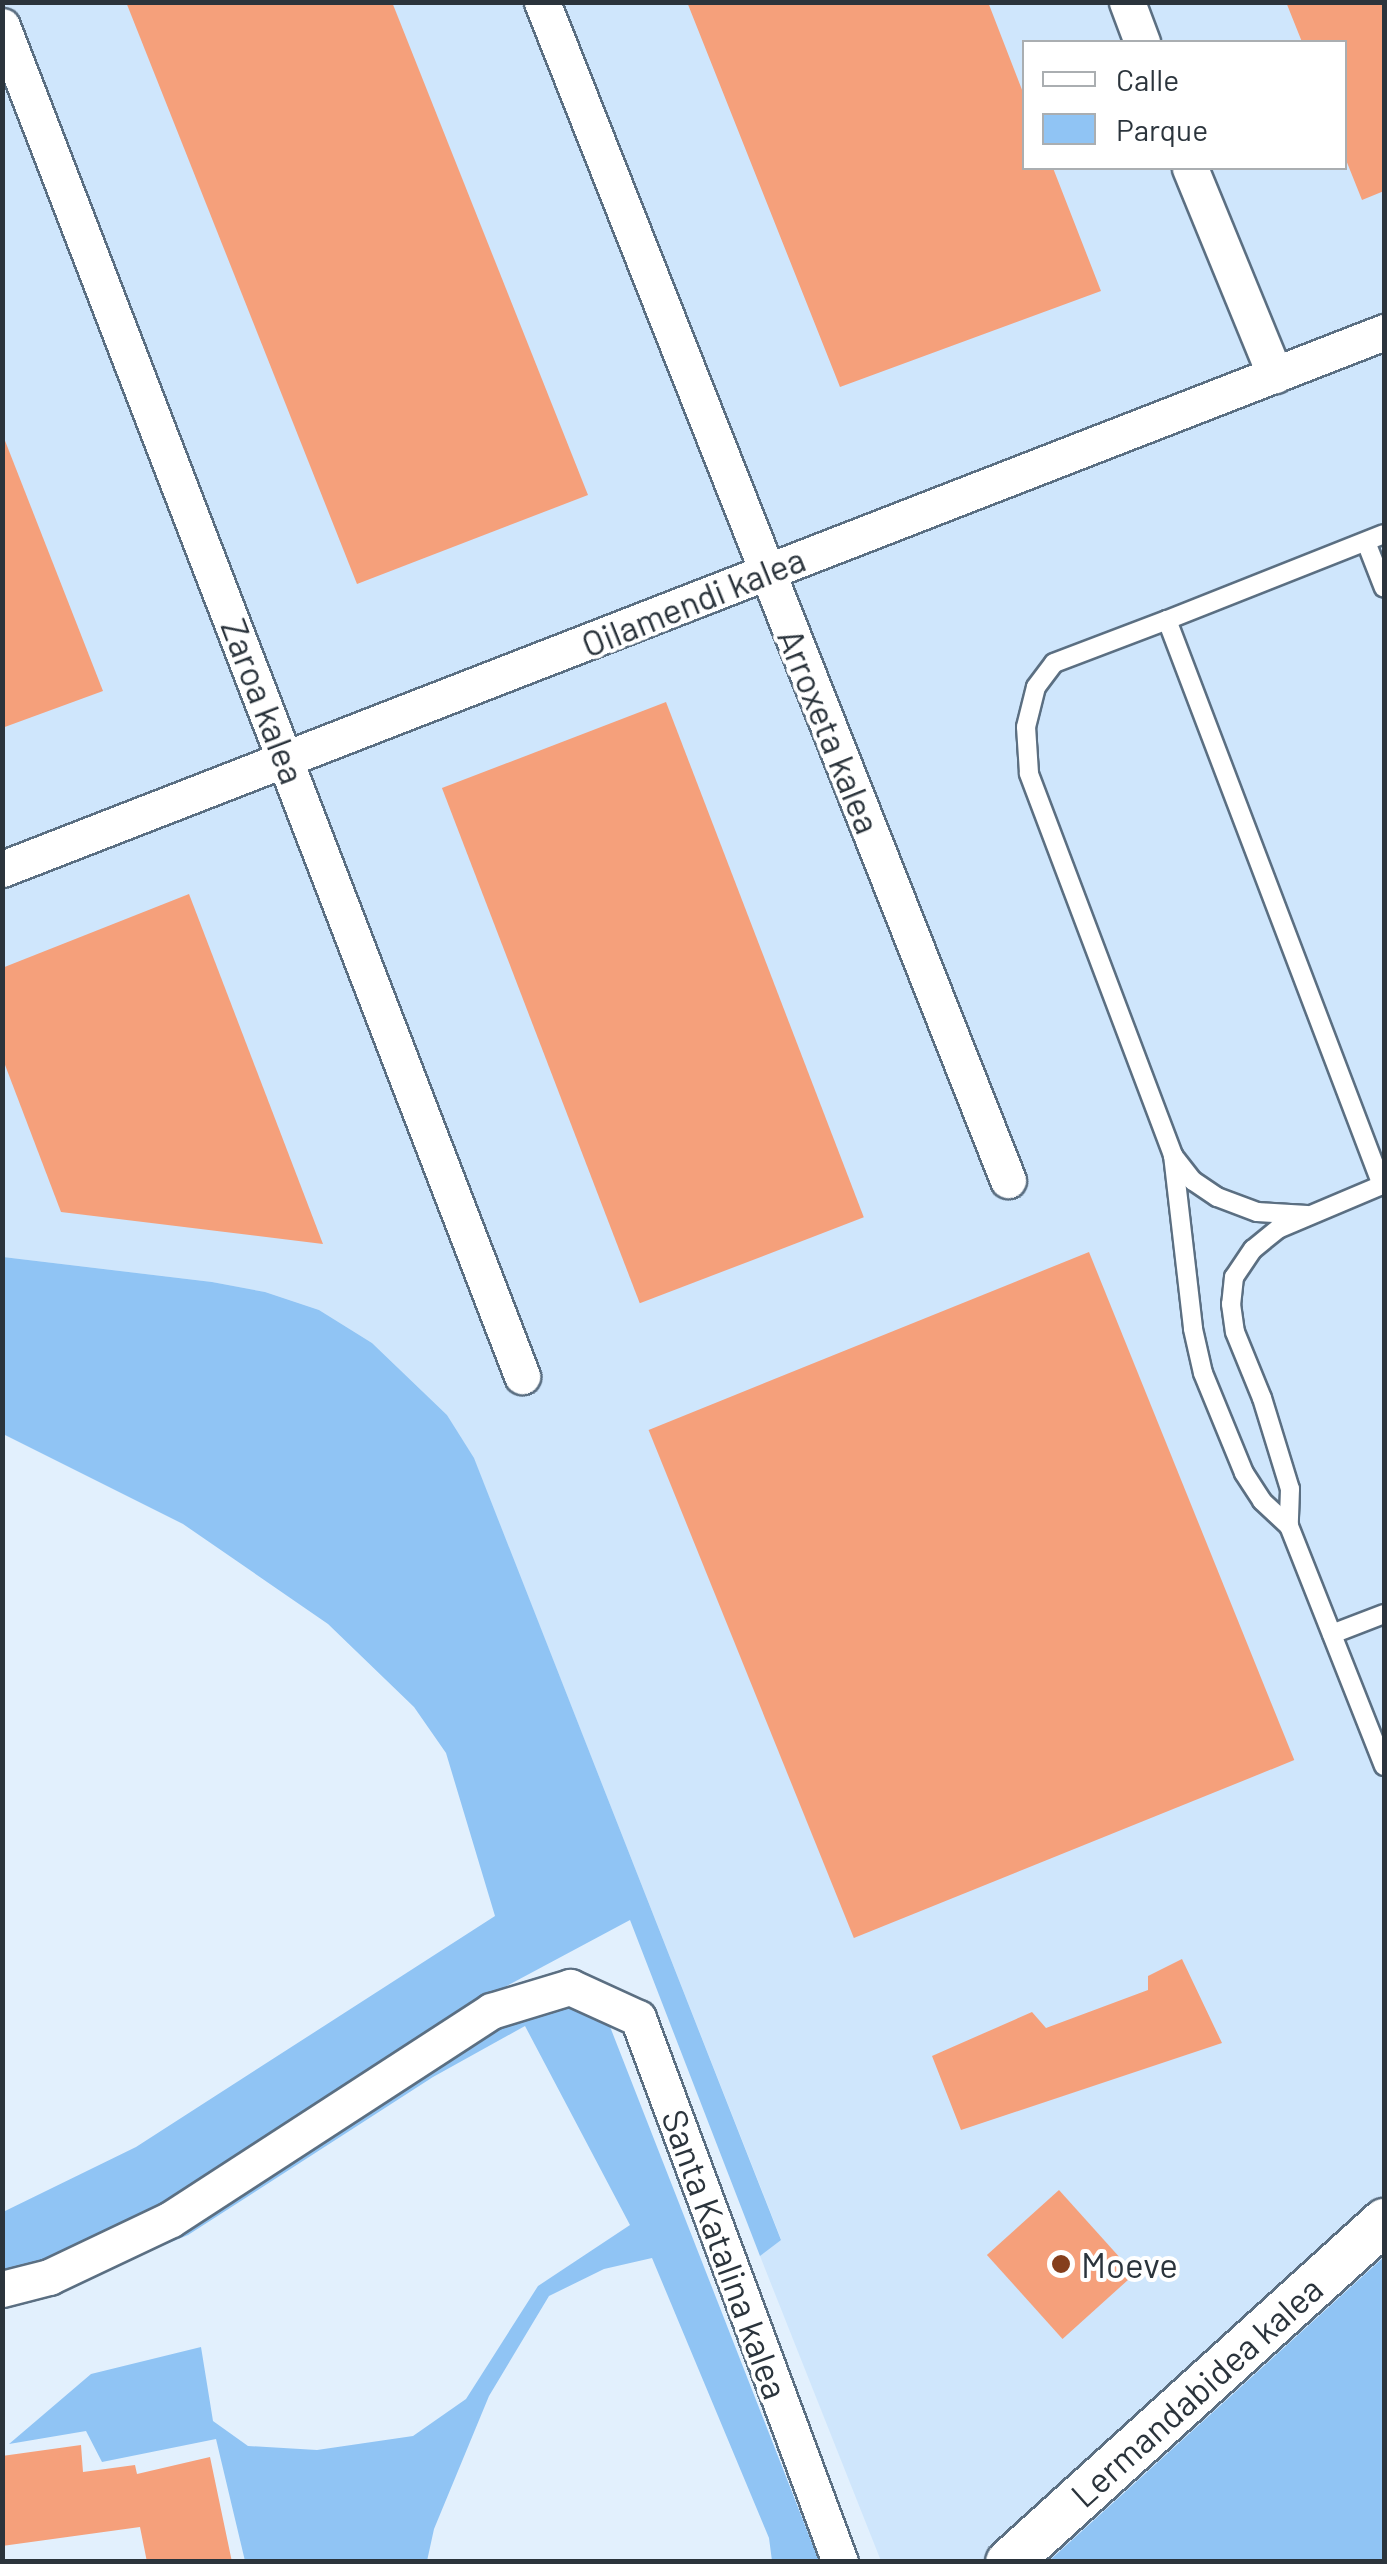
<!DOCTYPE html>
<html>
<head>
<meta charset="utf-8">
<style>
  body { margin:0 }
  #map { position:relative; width:1387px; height:2564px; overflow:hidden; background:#e2f0fd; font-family:Barlow,sans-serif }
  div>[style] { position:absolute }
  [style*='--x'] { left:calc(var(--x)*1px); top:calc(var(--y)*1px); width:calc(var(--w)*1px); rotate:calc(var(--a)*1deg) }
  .built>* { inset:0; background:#cfe6fc }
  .green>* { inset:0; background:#90c4f4 }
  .building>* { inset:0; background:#f5a07b; transform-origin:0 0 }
  .roads { filter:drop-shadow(2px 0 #5b6f82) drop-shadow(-2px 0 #5b6f82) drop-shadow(0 2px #5b6f82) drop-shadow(0 -2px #5b6f82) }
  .service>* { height:18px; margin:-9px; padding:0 9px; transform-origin:9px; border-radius:9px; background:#fff }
  .minor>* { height:35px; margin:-17.5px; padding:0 17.5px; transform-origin:17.5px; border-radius:17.5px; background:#fff }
  .tertiary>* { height:45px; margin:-22.5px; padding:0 22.5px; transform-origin:22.5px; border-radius:22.5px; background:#fff }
  .dots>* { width:28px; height:28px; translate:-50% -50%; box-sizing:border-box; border:5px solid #fff; border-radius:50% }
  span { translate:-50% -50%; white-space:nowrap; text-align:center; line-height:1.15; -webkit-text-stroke:8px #fff; paint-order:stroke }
  .street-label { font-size:35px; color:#2b343c }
  .poi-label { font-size:35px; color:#2b343c }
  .left { translate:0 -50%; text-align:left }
  .frame { position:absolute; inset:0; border:5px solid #2b343c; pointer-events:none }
  .legend { position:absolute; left:1022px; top:40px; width:325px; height:130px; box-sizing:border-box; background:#fff; border:2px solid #aaaeb1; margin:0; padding:12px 18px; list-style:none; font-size:30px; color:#2b343c }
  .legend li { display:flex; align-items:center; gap:20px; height:50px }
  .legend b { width:50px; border:2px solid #aaaeb1 }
</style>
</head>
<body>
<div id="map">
  <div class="built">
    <div style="clip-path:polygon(evenodd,3px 3px,1384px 3px,1384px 2561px,881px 2561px,760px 2256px,781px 2239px,474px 1459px,447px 1415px,372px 1343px,319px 1310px,265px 1292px,212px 1282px,3px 1257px,3px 3px,1024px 42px,1344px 42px,1344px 168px,1024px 168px,1024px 42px)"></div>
  </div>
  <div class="green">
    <div style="clip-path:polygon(3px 1257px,212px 1282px,265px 1292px,319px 1310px,372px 1343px,447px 1415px,474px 1458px,781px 2240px,760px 2256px,630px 1920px,490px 1995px,164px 2205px,38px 2265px,3px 2274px,3px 2212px,136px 2147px,495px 1916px,446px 1753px,414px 1707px,328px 1624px,183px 1524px,3px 1434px)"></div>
    <div style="clip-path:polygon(566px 2007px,607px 2019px,819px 2561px,772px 2561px,769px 2538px,652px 2258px,604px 2269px,549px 2296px,489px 2396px,434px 2529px,427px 2561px,245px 2561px,216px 2439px,102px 2462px,86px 2431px,9px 2444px,91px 2374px,201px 2347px,213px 2421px,248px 2446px,317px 2450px,413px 2436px,466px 2399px,538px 2286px,630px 2225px,525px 2026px,433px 2077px,188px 2235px,145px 2253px,422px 2068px,521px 2010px)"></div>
    <div style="clip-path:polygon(1384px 2257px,1384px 2561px,1049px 2561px)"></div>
  </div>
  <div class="building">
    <div style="clip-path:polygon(126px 2px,392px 2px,588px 495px,357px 584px)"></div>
    <div style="clip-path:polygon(687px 2px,988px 2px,1024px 95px,1024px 168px,1053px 168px,1101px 291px,840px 387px)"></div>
    <div style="clip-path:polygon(1286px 2px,1384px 2px,1384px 191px,1362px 200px,1344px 155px,1344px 42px,1302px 42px)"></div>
    <div style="clip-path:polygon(2px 433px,103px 691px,2px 728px)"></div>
    <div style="left:666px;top:702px;width:552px;height:240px;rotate:69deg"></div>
    <div style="clip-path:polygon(189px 894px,323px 1244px,61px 1212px,2px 1057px,2px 968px)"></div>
    <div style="left:1089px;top:1252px;width:548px;height:475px;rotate:68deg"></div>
    <div style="clip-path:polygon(1182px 1959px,1222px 2043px,961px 2130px,932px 2056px,1032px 2012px,1046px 2028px,1148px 1990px,1148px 1976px)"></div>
    <div style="left:1059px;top:2190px;width:113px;height:97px;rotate:48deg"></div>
    <div style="clip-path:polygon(81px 2445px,83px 2472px,135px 2465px,137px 2474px,210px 2457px,232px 2562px,147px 2562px,140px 2527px,2px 2546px,2px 2456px)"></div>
  </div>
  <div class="roads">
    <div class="service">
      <div style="--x:1366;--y:542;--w:49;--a:68.6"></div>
      <div style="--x:1167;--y:620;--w:233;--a:-21.6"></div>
      <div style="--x:1173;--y:1155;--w:175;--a:83.4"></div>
      <div style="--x:1193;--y:1329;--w:45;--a:77.2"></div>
      <div style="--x:1203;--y:1373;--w:108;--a:67.7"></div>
      <div style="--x:1244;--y:1473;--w:33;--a:57"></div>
      <div style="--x:1262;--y:1501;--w:37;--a:43"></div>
      <div style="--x:1307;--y:1215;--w:50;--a:-176.6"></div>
      <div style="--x:1257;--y:1212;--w:43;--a:-159.4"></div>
      <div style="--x:1217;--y:1197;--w:29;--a:-146"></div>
      <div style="--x:1193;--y:1181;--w:33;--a:-128"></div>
      <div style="--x:1173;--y:1155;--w:408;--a:-110.7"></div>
      <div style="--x:1029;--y:773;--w:46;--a:-93.7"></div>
      <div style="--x:1026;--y:727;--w:41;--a:-76"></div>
      <div style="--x:1036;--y:687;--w:30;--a:-53"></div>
      <div style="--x:1054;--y:663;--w:121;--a:-20.8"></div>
      <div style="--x:1167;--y:620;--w:605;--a:69.17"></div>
      <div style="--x:1382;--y:1185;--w:113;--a:157.1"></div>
      <div style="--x:1278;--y:1229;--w:32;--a:141"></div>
      <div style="--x:1253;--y:1249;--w:34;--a:124"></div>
      <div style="--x:1234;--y:1277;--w:27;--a:96"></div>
      <div style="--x:1231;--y:1304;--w:28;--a:82"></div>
      <div style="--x:1235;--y:1332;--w:71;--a:67.8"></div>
      <div style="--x:1262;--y:1398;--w:95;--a:72.9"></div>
      <div style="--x:1290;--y:1489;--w:37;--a:92"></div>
      <div style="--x:1289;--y:1526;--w:258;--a:68.4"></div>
      <div style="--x:1332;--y:1634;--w:56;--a:-21"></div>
    </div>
    <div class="minor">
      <div style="--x:542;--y:2;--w:1267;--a:68.42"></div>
      <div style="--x:1127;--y:2;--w:43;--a:69.4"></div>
      <div style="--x:2;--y:26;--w:1447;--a:68.93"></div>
      <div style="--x:1190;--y:168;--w:224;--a:67.7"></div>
      <div style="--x:2;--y:869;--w:1483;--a:-21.23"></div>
      <div style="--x:2;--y:2289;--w:49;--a:-14.3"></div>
      <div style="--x:49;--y:2277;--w:135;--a:-25.4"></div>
      <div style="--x:171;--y:2219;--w:382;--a:-33"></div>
      <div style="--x:491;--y:2011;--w:83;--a:-16.9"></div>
      <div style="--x:570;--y:1987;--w:75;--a:24.5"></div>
      <div style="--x:638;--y:2018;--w:580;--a:69.63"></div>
    </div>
    <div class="tertiary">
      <div style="--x:1008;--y:2562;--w:508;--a:-42.21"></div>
    </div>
  </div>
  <div class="dots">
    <div style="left:1061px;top:2264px;background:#853e1c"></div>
  </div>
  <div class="street-label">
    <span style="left:693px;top:601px;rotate:-22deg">Oilamendi kalea</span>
    <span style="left:264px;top:701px;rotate:69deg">Zaroa kalea</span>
    <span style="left:830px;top:731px;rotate:68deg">Arroxeta kalea</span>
    <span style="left:726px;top:2254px;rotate:70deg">Santa Katalina kalea</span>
    <span style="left:1196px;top:2391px;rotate:-42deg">Lermandabidea kalea</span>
  </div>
  <div class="poi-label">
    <span class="left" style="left:1081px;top:2264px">Moeve</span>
  </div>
  <div class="frame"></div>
  <ul class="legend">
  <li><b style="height:12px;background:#fff"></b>Calle</li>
  <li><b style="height:28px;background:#90c4f4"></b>Parque</li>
  </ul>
</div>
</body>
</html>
